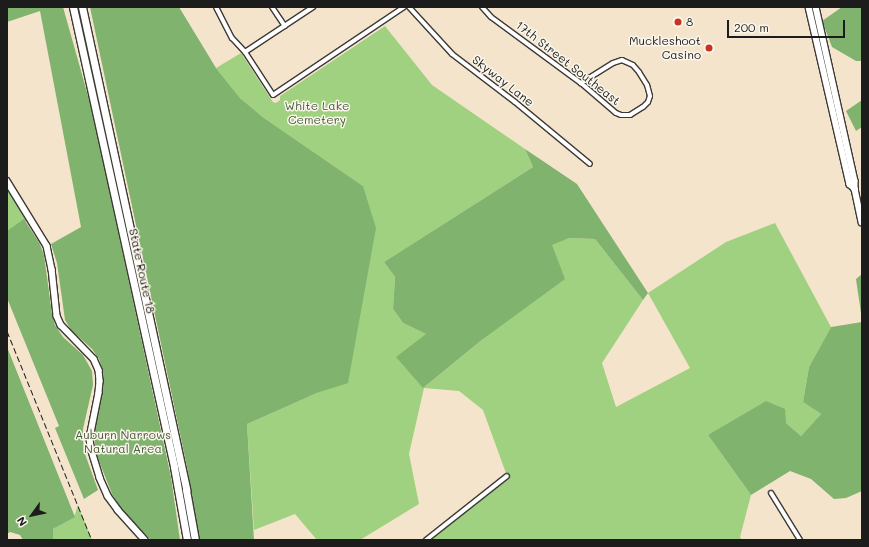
<!DOCTYPE html>
<html>
<head>
<meta charset="utf-8">
<style>
  body { margin:0 }
  #map { position:relative; width:869px; height:547px; overflow:hidden; background:#f5e4cc; font-family:Mali,sans-serif }
  div>[style] { position:absolute }
  [style*='--x'] { left:calc(var(--x)*1px); top:calc(var(--y)*1px); width:calc(var(--w)*1px); rotate:calc(var(--a)*1deg) }
  .green>* { inset:0; background:#a0d180 }
  .forest>* { inset:0; background:#80b36e }
  .roads { filter:drop-shadow(1px 0 #3d3a36) drop-shadow(-1px 0 #3d3a36) drop-shadow(0 1px #3d3a36) drop-shadow(0 -1px #3d3a36) }
  .street>* { height:4px; margin:-2px; padding:0 2px; transform-origin:2px; border-radius:2px; background:#fff }
  .secondary>* { height:5.5px; margin:-2.75px; padding:0 2.75px; transform-origin:2.75px; border-radius:2.75px; background:#fff }
  .highway>* { height:7px; margin:-3.5px; padding:0 3.5px; transform-origin:3.5px; border-radius:3.5px; background:#fff }
  .rail>* { height:1px; margin-top:-0.5px; transform-origin:0; background:repeating-linear-gradient(90deg,#1c1c1c 0 6px,transparent 0 9px) }
  .dots>* { width:11px; height:11px; translate:-50% -50%; box-sizing:border-box; border:2px solid #fbf7ec; border-radius:50% }
  span { translate:-50% -50%; white-space:nowrap; text-align:center; line-height:1.15; -webkit-text-stroke:3px #fbf7ec; paint-order:stroke }
  .poi-label { font-size:12px; color:#1c1c1c }
  .left { translate:0 -50%; text-align:left }
  .right { translate:-100% -50%; text-align:right }
  .street-label { font-size:12px; color:#1c1c1c }
  .park-label { font-size:12px; color:#4a5b3f }
  .frame { position:absolute; inset:0; border:8px solid #1c1c1c; pointer-events:none }
  .north { position:absolute; left:12px; top:495px; width:40px; height:40px; -webkit-text-stroke:3px #fbf7ec; paint-order:stroke; rotate:237deg; font-size:11px; font-weight:700; line-height:16px; text-align:center; color:#1c1c1c }
  .north::after { content:''; display:block; margin:auto; width:14px; height:18px; background:#1c1c1c; clip-path:polygon(50% 0,100% 100%,50% 72%,0 100%) }
  .scale { position:absolute; left:727px; top:20px; width:118px; height:18px; box-sizing:border-box; border:2px solid #1c1c1c; border-top:0; padding-left:5px; font-size:12px; line-height:14px; white-space:nowrap; color:#1c1c1c; -webkit-text-stroke:3px #fbf7ec; paint-order:stroke }
</style>
</head>
<body>
<div id="map">
  <div class="green">
    <div style="clip-path:polygon(385px 26px,432px 85px,525px 149px,533px 167px,384px 262px,395px 277px,393px 309px,403px 323px,426px 334px,423px 388px,483px 339px,550px 244px,569px 238px,595px 239px,643px 300px,602px 363px,616px 407px,690px 368px,648px 293px,726px 242px,775px 223px,831px 327px,809px 367px,803px 402px,821px 414px,801px 436px,786px 423px,708px 435px,751px 495px,740px 537px,742px 540px,426px 540px,507px 476px,483px 410px,459px 391px,424px 388px,409px 454px,419px 504px,360px 540px,317px 540px,295px 514px,254px 530px,247px 424px,317px 393px,348px 382px,363px 186px,264px 118px,240px 98px,216px 68px,241px 53px,273px 102px,276px 103px,280px 100px,280px 96px)"></div>
    <div style="clip-path:polygon(10px 185px,30px 219px,7px 232px,7px 187px)"></div>
    <div style="clip-path:polygon(78px 505px,92px 540px,34px 540px,74px 517px)"></div>
  </div>
  <div class="forest">
    <div style="clip-path:polygon(7px 7px,63px 7px,92px 110px,171px 477px,180px 540px,151px 540px,126px 516px,112px 494px,95px 451px,94px 432px,103px 390px,103px 371px,99px 359px,92px 349px,71px 330px,65px 320px,57px 263px,51px 244px,81px 227px,40px 11px,7px 22px)"></div>
    <div style="clip-path:polygon(90px 7px,179px 7px,216px 68px,240px 98px,264px 118px,363px 186px,376px 228px,348px 383px,317px 393px,247px 424px,254px 540px,199px 540px,187px 467px)"></div>
    <div style="clip-path:polygon(842px 7px,862px 7px,862px 61px,856px 61px,832px 47px,822px 21px)"></div>
    <div style="clip-path:polygon(862px 100px,862px 127px,856px 131px,846px 111px)"></div>
    <div style="clip-path:polygon(525px 149px,577px 184px,648px 293px,643px 300px,595px 239px,569px 238px,552px 245px,565px 279px,483px 339px,423px 388px,396px 357px,426px 334px,403px 323px,393px 309px,395px 277px,384px 262px,533px 167px)"></div>
    <div style="clip-path:polygon(24px 219px,40px 244px,44px 255px,52px 314px,55px 325px,63px 337px,83px 355px,92px 371px,93px 385px,83px 429px,83px 441px,85px 454px,98px 490px,84px 499px,55px 428px,59px 426px,7px 298px,7px 231px)"></div>
    <div style="clip-path:polygon(862px 274px,862px 320px,856px 279px)"></div>
    <div style="clip-path:polygon(862px 322px,862px 491px,846px 498px,834px 499px,811px 479px,790px 471px,751px 495px,708px 435px,766px 401px,785px 409px,786px 423px,801px 436px,821px 414px,803px 402px,809px 367px,831px 327px)"></div>
    <div style="clip-path:polygon(7px 347px,75px 517px,53px 529px,53px 540px,23px 540px,20px 535px,10px 532px,7px 534px)"></div>
  </div>
  <div class="roads">
    <div class="street">
      <div style="--x:216;--y:7;--w:35;--a:63"></div>
      <div style="--x:232;--y:38;--w:19;--a:47"></div>
      <div style="--x:245;--y:52;--w:51;--a:56.9"></div>
      <div style="--x:273;--y:95;--w:158;--a:-33.9"></div>
      <div style="--x:272;--y:7;--w:23;--a:56"></div>
      <div style="--x:409;--y:7;--w:64;--a:47.5"></div>
      <div style="--x:452;--y:54;--w:79;--a:37.3"></div>
      <div style="--x:515;--y:102;--w:97;--a:39.6"></div>
      <div style="--x:482;--y:7;--w:13;--a:48"></div>
      <div style="--x:491;--y:17;--w:112;--a:36.3"></div>
      <div style="--x:581;--y:83;--w:46;--a:40.6"></div>
      <div style="--x:616;--y:113;--w:5;--a:22"></div>
      <div style="--x:621;--y:115;--w:9;--a:0"></div>
      <div style="--x:630;--y:115;--w:15;--a:-32"></div>
      <div style="--x:643;--y:107;--w:7;--a:-45"></div>
      <div style="--x:648;--y:102;--w:6;--a:-72"></div>
      <div style="--x:650;--y:96;--w:11;--a:-105"></div>
      <div style="--x:647;--y:85;--w:15;--a:-122"></div>
      <div style="--x:639;--y:72;--w:9;--a:-131"></div>
      <div style="--x:633;--y:65;--w:12;--a:-156"></div>
      <div style="--x:622;--y:60;--w:9;--a:162"></div>
      <div style="--x:613;--y:63;--w:38;--a:148"></div>
      <div style="--x:245;--y:52;--w:82;--a:-33.5"></div>
      <div style="--x:771;--y:493;--w:55;--a:58.3"></div>
      <div style="--x:426;--y:540;--w:103;--a:-38.3"></div>
    </div>
    <div class="secondary">
      <div style="--x:809;--y:7;--w:182;--a:77"></div>
      <div style="--x:850;--y:184;--w:7;--a:45"></div>
      <div style="--x:816;--y:7;--w:178;--a:77.4"></div>
      <div style="--x:855;--y:181;--w:8;--a:90"></div>
      <div style="--x:855;--y:189;--w:34;--a:78"></div>
      <div style="--x:7;--y:181;--w:76;--a:58.4"></div>
      <div style="--x:47;--y:246;--w:24;--a:78"></div>
      <div style="--x:52;--y:269;--w:47;--a:83.9"></div>
      <div style="--x:57;--y:316;--w:10;--a:66"></div>
      <div style="--x:61;--y:325;--w:47;--a:45.9"></div>
      <div style="--x:94;--y:359;--w:12;--a:66"></div>
      <div style="--x:99;--y:370;--w:11;--a:85"></div>
      <div style="--x:100;--y:381;--w:12;--a:95"></div>
      <div style="--x:99;--y:393;--w:46;--a:101.3"></div>
      <div style="--x:90;--y:438;--w:10;--a:84"></div>
      <div style="--x:91;--y:448;--w:31;--a:73"></div>
      <div style="--x:100;--y:478;--w:20;--a:66"></div>
      <div style="--x:108;--y:496;--w:17;--a:54"></div>
      <div style="--x:118;--y:510;--w:40;--a:48"></div>
    </div>
    <div class="highway">
      <div style="--x:73;--y:7;--w:471;--a:77.6"></div>
      <div style="--x:174;--y:467;--w:74;--a:79.9"></div>
      <div style="--x:82;--y:7;--w:494;--a:77.8"></div>
      <div style="--x:186;--y:490;--w:51;--a:79.8"></div>
    </div>
  </div>
  <div class="rail">
    <div style="--x:7;--y:331;--w:226;--a:67.9"></div>
  </div>
  <div class="dots">
    <div style="left:678px;top:22px;background:#c8321e"></div>
    <div style="left:709px;top:48px;background:#c8321e"></div>
  </div>
  <div class="poi-label">
    <span class="left" style="left:686px;top:22px">8</span>
    <span class="right" style="left:701px;top:48px">Muckleshoot<br>Casino</span>
  </div>
  <div class="street-label">
    <span style="left:568px;top:63px;rotate:38deg">17th Street Southeast</span>
    <span style="left:503px;top:81px;rotate:38deg">Skyway Lane</span>
    <span style="left:142px;top:271px;rotate:78deg">State Route 18</span>
  </div>
  <div class="park-label">
    <span style="left:317px;top:113px">White Lake<br>Cemetery</span>
    <span style="left:123px;top:442px">Auburn Narrows<br>Natural Area</span>
  </div>
  <div class="frame"></div>
  <div class="north">N</div>
  <div class="scale">200 m</div>
</div>
</body>
</html>
